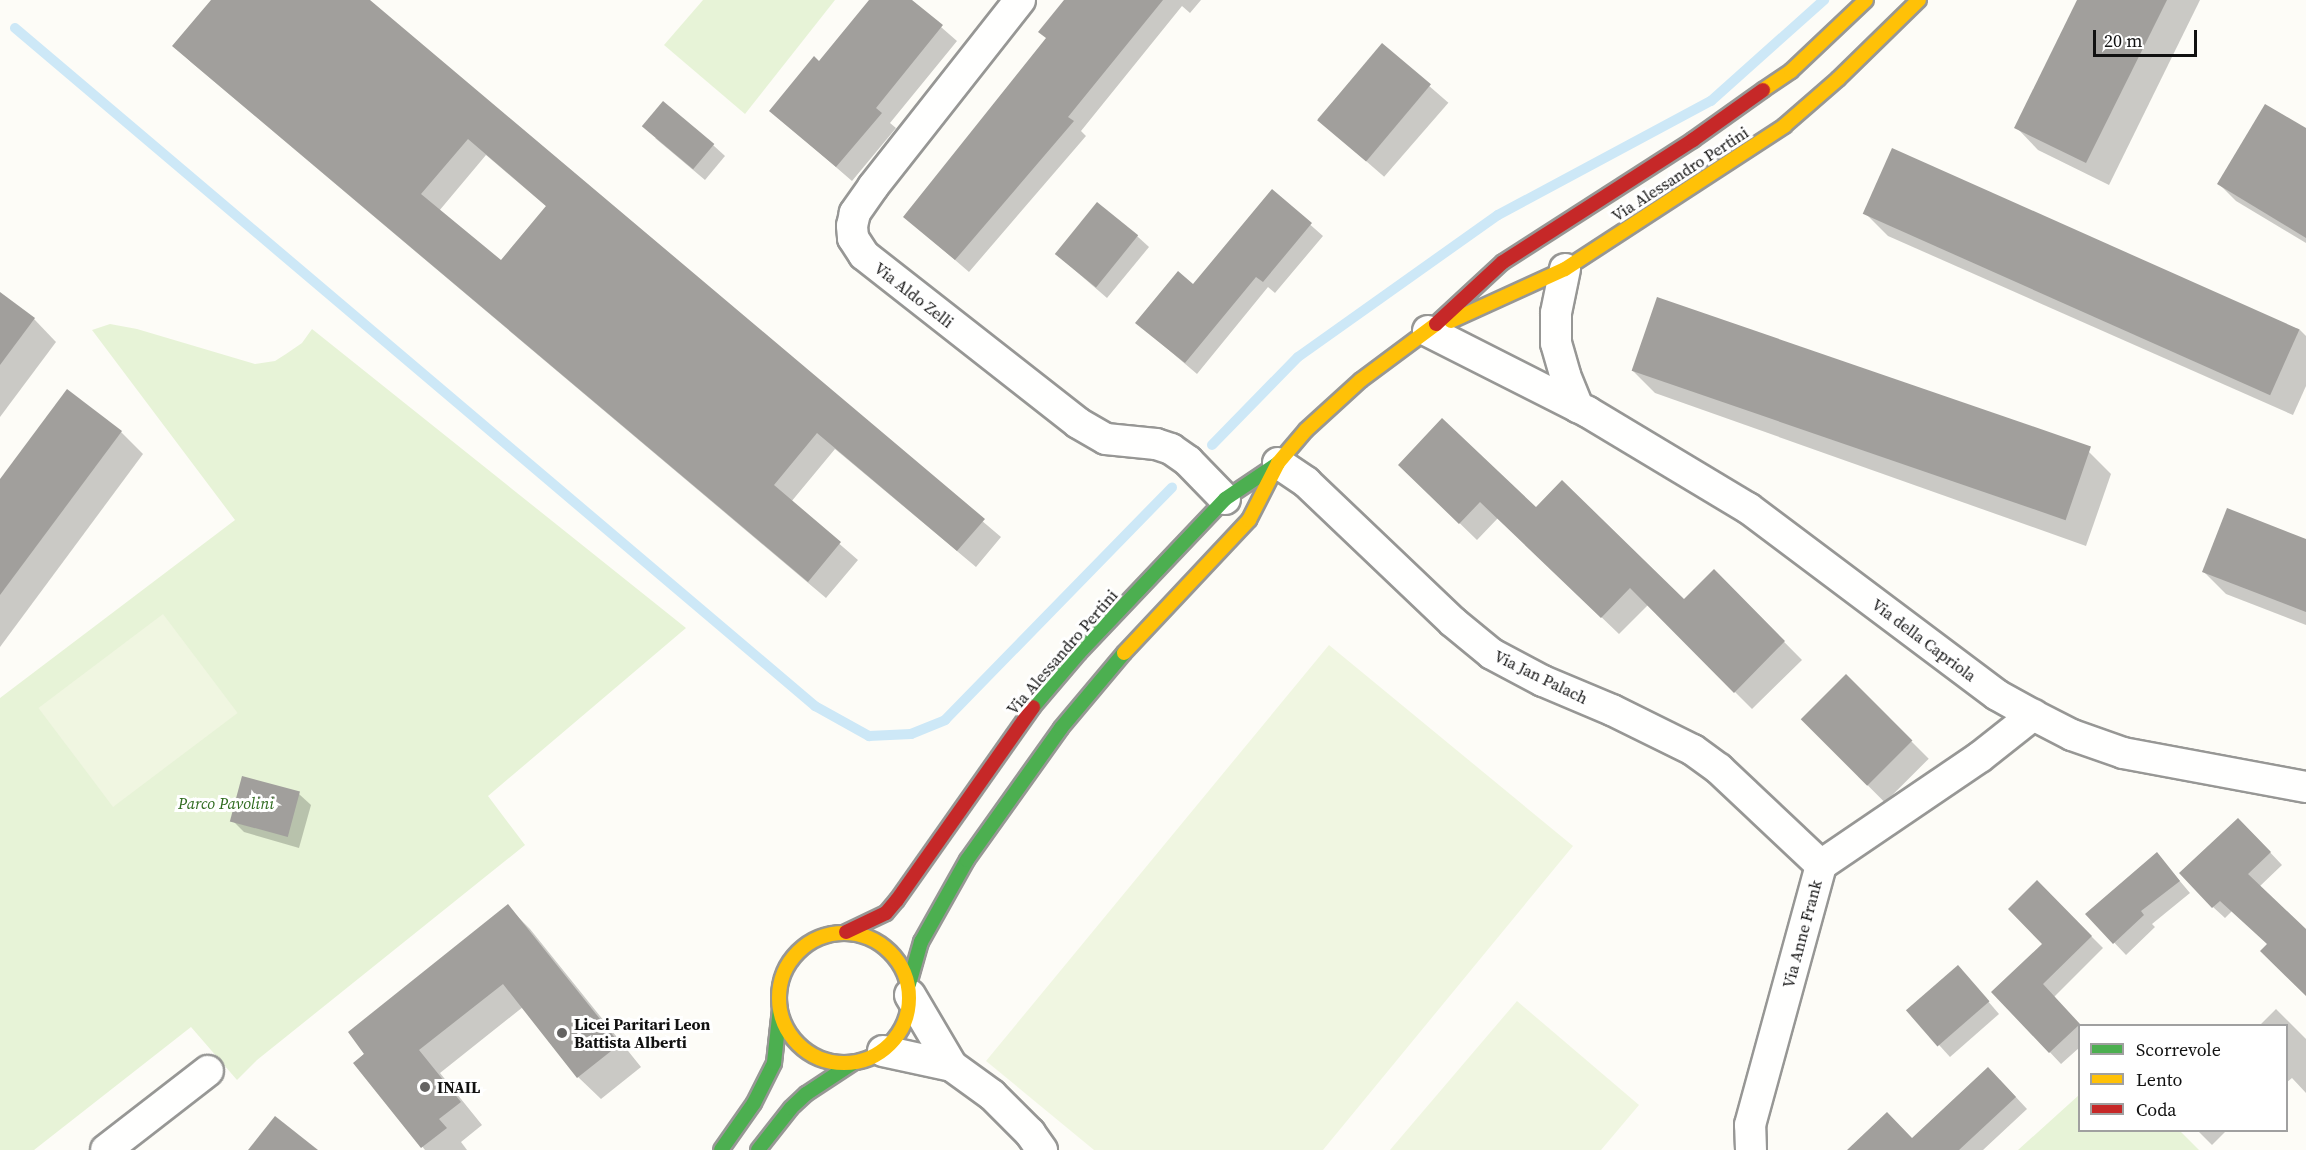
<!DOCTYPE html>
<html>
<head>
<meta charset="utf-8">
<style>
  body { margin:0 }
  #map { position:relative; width:2306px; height:1150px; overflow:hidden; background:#fdfcf7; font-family:"Source Serif 4",serif }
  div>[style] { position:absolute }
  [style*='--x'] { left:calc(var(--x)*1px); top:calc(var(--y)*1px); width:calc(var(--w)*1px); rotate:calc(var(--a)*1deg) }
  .green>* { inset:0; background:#e7f3d7 }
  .pitch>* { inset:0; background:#f0f6e1; transform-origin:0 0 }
  .shadow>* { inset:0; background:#0003; transform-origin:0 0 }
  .stream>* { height:10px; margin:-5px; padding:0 5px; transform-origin:5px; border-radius:5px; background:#cde8f7 }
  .building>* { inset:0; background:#a19f9c; transform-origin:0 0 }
  .roads { filter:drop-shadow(2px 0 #979795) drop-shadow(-2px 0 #979795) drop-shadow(0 2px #979795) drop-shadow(0 -2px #979795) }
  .street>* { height:30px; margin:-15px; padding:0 15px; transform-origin:15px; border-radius:15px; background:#fffffe }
  .fast>* { height:14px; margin:-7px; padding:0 7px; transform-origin:7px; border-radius:7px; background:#4caf50 }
  .slow>* { height:14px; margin:-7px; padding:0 7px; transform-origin:7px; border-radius:7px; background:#ffc107 }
  .slow>.ring { margin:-7px; padding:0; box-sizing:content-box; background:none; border:14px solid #ffc107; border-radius:50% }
  .jam>* { height:14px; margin:-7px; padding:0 7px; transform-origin:7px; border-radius:7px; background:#c62828 }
  .dots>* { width:16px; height:16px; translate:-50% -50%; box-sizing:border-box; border:3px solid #fff; border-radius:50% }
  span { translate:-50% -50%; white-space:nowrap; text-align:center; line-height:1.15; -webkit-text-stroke:6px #fff; paint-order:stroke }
  .street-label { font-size:16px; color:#111 }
  .park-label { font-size:16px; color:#2f6b1f; font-style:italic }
  .poi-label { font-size:16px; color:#111; font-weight:700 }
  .left { translate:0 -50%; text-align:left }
  .legend { position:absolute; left:2078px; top:1024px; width:210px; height:108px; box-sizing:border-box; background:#fff; border:2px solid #a0a0a0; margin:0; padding:8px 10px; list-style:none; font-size:18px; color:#111 }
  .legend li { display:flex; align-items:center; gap:12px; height:30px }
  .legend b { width:30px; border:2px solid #a0a0a0 }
  .scale { position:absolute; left:2093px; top:30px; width:104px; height:27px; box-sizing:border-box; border:3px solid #111; border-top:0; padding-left:8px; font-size:18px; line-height:21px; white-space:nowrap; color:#111; -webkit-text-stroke:4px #fff; paint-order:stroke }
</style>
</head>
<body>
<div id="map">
  <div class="green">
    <div style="clip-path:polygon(703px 0,835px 0,745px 114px,664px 45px)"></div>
    <div style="clip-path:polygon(110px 324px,137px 329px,255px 364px,275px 361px,286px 354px,302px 343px,312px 329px,686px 628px,488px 796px,525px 845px,257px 1060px,237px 1080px,191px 1027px,34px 1150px,0 1150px,0 698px,235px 520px,92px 330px)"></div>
    <div style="clip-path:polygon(2079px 1095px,2080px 1130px,2180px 1131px,2199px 1150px,2018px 1150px)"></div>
  </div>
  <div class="pitch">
    <div style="left:163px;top:614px;width:124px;height:156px;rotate:53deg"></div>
    <div style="clip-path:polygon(1329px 645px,1573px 846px,1323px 1150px,1094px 1150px,986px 1061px)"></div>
    <div style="clip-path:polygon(1517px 1001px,1639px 1105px,1601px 1150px,1390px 1150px)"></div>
  </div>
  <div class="shadow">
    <div style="clip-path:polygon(evenodd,213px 0,368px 0,1001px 537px,976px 567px,835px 449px,791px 502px,858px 560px,826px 598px,192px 63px,174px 46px,213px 0,486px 155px,547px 207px,501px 262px,439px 211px,486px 155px)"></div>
    <div style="clip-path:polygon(871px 0,910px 0,957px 41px,890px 123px,896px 128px,852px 181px,771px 111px,819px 63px)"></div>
    <div style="clip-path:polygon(1066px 0,1201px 0,1190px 13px,1182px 6px,1081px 131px,1086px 136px,969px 272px,905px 217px,1047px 39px)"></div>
    <div style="clip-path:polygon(2079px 0,2200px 0,2109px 185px,2038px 150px,2016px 127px)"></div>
    <div style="left:1382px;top:45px;width:88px;height:98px;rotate:41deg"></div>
    <div style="clip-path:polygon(2306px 130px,2306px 243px,2236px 201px,2219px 184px)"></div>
    <div style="clip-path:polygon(655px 138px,713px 145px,725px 156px,705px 180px)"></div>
    <div style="clip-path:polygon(1272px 191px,1323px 236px,1275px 293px,1268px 287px,1197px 374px,1137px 323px,1193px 286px)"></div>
    <div style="clip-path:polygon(1865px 213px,2299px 329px,2306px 336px,2306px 386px,2293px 415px,1888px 236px)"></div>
    <div style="clip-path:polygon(1137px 236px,1149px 247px,1107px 298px,1056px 254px)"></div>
    <div style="clip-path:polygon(0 294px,34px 319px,56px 342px,0 417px)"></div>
    <div style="clip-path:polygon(1633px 371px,2089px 452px,2111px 474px,2086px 546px,1655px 393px)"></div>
    <div style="clip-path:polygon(121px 432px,143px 454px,0 647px,0 482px)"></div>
    <div style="clip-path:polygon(1417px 482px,1536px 509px,1684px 601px,1714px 571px,1802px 660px,1752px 709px,1648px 605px,1619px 634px,1498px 518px,1477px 540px)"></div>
    <div style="clip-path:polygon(2306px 541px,2306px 625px,2226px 594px,2204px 572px)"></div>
    <div style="left:1846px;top:676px;width:117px;height:62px;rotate:45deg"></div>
    <div style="clip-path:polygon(299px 794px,311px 805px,299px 848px,244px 832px,232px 820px)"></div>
    <div style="clip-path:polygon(2250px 831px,2282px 865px,2259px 887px,2306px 932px,2306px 994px,2269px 945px,2232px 911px,2225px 918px,2213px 907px)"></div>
    <div style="clip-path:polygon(2157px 854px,2190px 893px,2152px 924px,2155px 927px,2126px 955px,2087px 914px)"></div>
    <div style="clip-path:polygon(2037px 882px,2103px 948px,2054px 997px,2080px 1026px,2080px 1047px,2061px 1064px,1993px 992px,2044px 944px)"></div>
    <div style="clip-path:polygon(508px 907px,530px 929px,641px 1067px,601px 1099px,578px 1077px,523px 1007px,440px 1073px,482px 1125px,461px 1142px,467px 1150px,425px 1150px,355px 1063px)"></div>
    <div style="clip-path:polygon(1969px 979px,1999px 1014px,1950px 1057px,1908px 1011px)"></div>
    <div style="clip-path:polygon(2276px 1009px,2306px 1039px,2306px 1093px,2292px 1078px,2286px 1083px,2286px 1026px,2259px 1026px)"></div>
    <div style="clip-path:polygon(2000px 1080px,2027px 1109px,1983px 1150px,1865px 1150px,1912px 1140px)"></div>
    <div style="clip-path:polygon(2197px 1130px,2227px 1130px,2212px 1145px)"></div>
  </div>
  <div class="stream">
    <div style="--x:15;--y:28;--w:1049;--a:40.28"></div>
    <div style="--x:815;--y:706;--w:62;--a:29.1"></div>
    <div style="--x:869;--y:736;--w:42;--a:-2.7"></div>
    <div style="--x:911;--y:734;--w:37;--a:-22"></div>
    <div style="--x:945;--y:720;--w:325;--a:-45.7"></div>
    <div style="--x:1212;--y:445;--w:123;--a:-45.7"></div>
    <div style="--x:1298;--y:357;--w:245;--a:-35.4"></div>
    <div style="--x:1498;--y:215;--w:242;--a:-28.2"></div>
    <div style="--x:1711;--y:101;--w:152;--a:-41.8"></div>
  </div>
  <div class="building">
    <div style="clip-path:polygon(evenodd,211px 0,370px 0,985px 519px,957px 551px,817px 433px,774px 485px,841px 542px,808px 582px,172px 46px,211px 0,468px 139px,546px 206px,501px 260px,421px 194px,468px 139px)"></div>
    <div style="clip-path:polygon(869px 0,912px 0,943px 25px,876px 108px,882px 113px,836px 167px,769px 111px,814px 56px,819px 61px)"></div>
    <div style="clip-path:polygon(1064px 0,1163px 0,1068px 117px,1074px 121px,955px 260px,903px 217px,1046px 38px,1038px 32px)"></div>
    <div style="clip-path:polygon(2077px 0,2167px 0,2086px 163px,2014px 128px)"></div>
    <div style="left:1382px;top:43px;width:64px;height:101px;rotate:40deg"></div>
    <div style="left:663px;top:101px;width:67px;height:33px;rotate:40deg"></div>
    <div style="clip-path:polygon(2265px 104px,2306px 128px,2306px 238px,2217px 184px)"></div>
    <div style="left:1892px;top:148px;width:446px;height:72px;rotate:24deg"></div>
    <div style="clip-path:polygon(1272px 189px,1312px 223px,1263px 282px,1256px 277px,1185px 363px,1135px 323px,1178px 271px,1193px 284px)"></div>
    <div style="left:1097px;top:202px;width:53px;height:67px;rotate:39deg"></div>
    <div style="clip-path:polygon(0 292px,35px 318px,0 365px)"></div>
    <div style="left:1657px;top:297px;width:459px;height:78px;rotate:19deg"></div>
    <div style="clip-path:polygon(67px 389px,122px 431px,0 595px,0 479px)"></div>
    <div style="clip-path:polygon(1442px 418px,1536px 507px,1562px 480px,1684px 599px,1714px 569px,1785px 641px,1734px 693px,1630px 588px,1601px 618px,1480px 502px,1459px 524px,1398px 465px)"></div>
    <div style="clip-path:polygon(2227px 508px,2306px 539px,2306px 612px,2202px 572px)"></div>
    <div style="left:1846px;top:674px;width:94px;height:64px;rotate:45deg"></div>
    <div style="left:242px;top:776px;width:60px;height:47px;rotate:15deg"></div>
    <div style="clip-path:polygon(2238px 818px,2271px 852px,2248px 874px,2306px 929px,2306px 996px,2260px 951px,2267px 944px,2220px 901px,2212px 908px,2179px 873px)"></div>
    <div style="clip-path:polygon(2157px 852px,2180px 881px,2141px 911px,2144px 915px,2113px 944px,2085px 914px)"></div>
    <div style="clip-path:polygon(2037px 880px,2092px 936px,2043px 984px,2080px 1024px,2049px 1053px,1991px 992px,2042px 944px,2008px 909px)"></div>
    <div style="clip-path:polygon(508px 904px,620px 1044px,577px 1078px,503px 984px,419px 1050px,461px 1102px,439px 1119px,447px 1128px,421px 1148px,353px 1063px,364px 1054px,348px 1032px)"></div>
    <div style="left:1958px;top:965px;width:48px;height:69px;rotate:49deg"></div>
    <div style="clip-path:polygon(1988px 1067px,2016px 1097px,1959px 1150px,1847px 1150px,1887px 1112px,1912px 1138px)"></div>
    <div style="clip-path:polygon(275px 1116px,318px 1150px,248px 1150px)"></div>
  </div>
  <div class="roads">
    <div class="street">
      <div style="--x:1020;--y:0;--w:238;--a:128.2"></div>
      <div style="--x:873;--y:187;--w:32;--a:125"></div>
      <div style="--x:855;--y:213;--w:13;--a:103"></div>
      <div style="--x:852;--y:226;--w:12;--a:85"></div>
      <div style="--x:853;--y:238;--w:20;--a:57"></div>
      <div style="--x:864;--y:255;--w:272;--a:38.1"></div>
      <div style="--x:1078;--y:423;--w:32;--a:30"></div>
      <div style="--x:1106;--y:439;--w:50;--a:5.7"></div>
      <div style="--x:1156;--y:444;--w:16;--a:18"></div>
      <div style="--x:1171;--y:449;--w:21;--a:35"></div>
      <div style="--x:1188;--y:461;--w:53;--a:45.8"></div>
      <div style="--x:1565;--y:269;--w:45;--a:101.6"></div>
      <div style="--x:1556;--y:313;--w:30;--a:90"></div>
      <div style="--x:1556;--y:343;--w:33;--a:74"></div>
      <div style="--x:1565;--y:375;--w:35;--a:68"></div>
      <div style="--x:1428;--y:331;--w:179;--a:26.9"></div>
      <div style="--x:1588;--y:412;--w:187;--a:31"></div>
      <div style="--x:1748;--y:508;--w:311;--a:36.9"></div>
      <div style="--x:1997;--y:695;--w:41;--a:29.1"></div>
      <div style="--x:2033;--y:715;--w:44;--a:27.1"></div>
      <div style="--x:2072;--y:735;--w:54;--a:19.4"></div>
      <div style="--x:2123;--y:753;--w:186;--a:10.5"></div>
      <div style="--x:1278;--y:463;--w:34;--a:34"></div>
      <div style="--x:1306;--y:482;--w:203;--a:43.6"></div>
      <div style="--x:1453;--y:622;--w:50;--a:39.4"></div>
      <div style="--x:1492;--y:654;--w:58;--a:27.9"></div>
      <div style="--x:1543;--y:681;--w:75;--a:22.8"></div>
      <div style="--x:1612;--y:710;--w:90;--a:26.3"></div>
      <div style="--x:1693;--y:750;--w:32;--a:36"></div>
      <div style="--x:1719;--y:769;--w:140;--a:43.3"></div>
      <div style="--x:910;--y:995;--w:82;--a:59.4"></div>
      <div style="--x:952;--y:1066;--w:49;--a:35.9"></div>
      <div style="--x:992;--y:1095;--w:54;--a:45"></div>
      <div style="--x:1030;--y:1133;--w:21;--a:55"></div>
      <div style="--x:883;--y:1051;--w:71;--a:12.3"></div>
      <div style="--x:106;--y:1150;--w:129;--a:-37.8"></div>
      <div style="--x:1751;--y:1150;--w:25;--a:-92"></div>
      <div style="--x:1750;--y:1125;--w:270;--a:-74.7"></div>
      <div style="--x:1821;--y:865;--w:192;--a:-34.2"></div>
      <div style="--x:1980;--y:757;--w:68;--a:-38.4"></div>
    </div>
    <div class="fast">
      <div style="--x:1033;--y:707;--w:71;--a:-49.6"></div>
      <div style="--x:1079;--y:653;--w:212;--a:-46.5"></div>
      <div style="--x:1225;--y:499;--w:63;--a:-33.9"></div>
      <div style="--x:909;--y:984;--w:44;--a:-74.1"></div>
      <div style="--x:921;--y:942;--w:94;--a:-60.7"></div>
      <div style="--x:967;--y:860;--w:162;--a:-54.5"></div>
      <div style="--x:1061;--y:728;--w:98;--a:-50"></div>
      <div style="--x:721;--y:1150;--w:57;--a:-54.9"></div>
      <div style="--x:754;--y:1103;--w:45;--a:-63.4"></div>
      <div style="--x:774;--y:1063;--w:54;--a:-83.7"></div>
      <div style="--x:758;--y:1150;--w:53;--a:-51.8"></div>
      <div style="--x:791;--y:1108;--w:21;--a:-43"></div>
      <div style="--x:806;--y:1094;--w:56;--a:-33.4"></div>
    </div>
    <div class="slow">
      <div style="--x:1763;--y:90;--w:34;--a:-34"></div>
      <div style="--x:1791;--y:71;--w:103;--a:-43.4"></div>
      <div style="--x:1451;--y:321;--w:125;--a:-24.5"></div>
      <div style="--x:1565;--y:269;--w:262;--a:-33.1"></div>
      <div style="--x:1784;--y:126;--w:72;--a:-41"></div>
      <div style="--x:1838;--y:79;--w:113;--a:-44.3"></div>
      <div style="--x:1124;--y:653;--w:183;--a:-46.8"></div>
      <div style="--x:1249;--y:520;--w:64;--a:-63"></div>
      <div style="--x:1278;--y:463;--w:43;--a:-49.7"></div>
      <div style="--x:1306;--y:430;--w:74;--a:-42.3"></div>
      <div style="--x:1361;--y:380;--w:94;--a:-36.7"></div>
      <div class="ring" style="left:779px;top:933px;width:116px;height:116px"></div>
    </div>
    <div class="jam">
      <div style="--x:1436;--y:324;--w:91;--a:-42.8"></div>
      <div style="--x:1503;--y:262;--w:226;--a:-32.7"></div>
      <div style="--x:1693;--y:140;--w:86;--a:-35.5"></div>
      <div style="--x:846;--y:932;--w:44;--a:-25.4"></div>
      <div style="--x:886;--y:913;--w:17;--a:-50"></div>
      <div style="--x:897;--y:900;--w:236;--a:-54.8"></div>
    </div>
  </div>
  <div class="dots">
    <div style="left:562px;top:1033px;background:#646362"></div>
    <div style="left:425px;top:1087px;background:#646362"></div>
  </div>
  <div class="street-label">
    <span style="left:1680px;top:174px;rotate:-33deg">Via Alessandro Pertini</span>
    <span style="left:914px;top:295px;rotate:38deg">Via Aldo Zelli</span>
    <span style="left:1924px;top:640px;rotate:37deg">Via della Capriola</span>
    <span style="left:1062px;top:652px;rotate:-49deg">Via Alessandro Pertini</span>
    <span style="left:1541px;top:677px;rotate:26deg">Via Jan Palach</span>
    <span style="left:1802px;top:934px;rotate:-75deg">Via Anne Frank</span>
  </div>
  <div class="park-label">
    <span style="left:226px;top:803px">Parco Pavolini</span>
  </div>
  <div class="poi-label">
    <span class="left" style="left:574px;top:1033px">Licei Paritari Leon<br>Battista Alberti</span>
    <span class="left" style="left:437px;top:1087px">INAIL</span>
  </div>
  <ul class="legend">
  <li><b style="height:8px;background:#4caf50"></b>Scorrevole</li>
  <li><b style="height:8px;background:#ffc107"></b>Lento</li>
  <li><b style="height:8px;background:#c62828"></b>Coda</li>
  </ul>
  <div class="scale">20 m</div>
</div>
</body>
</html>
